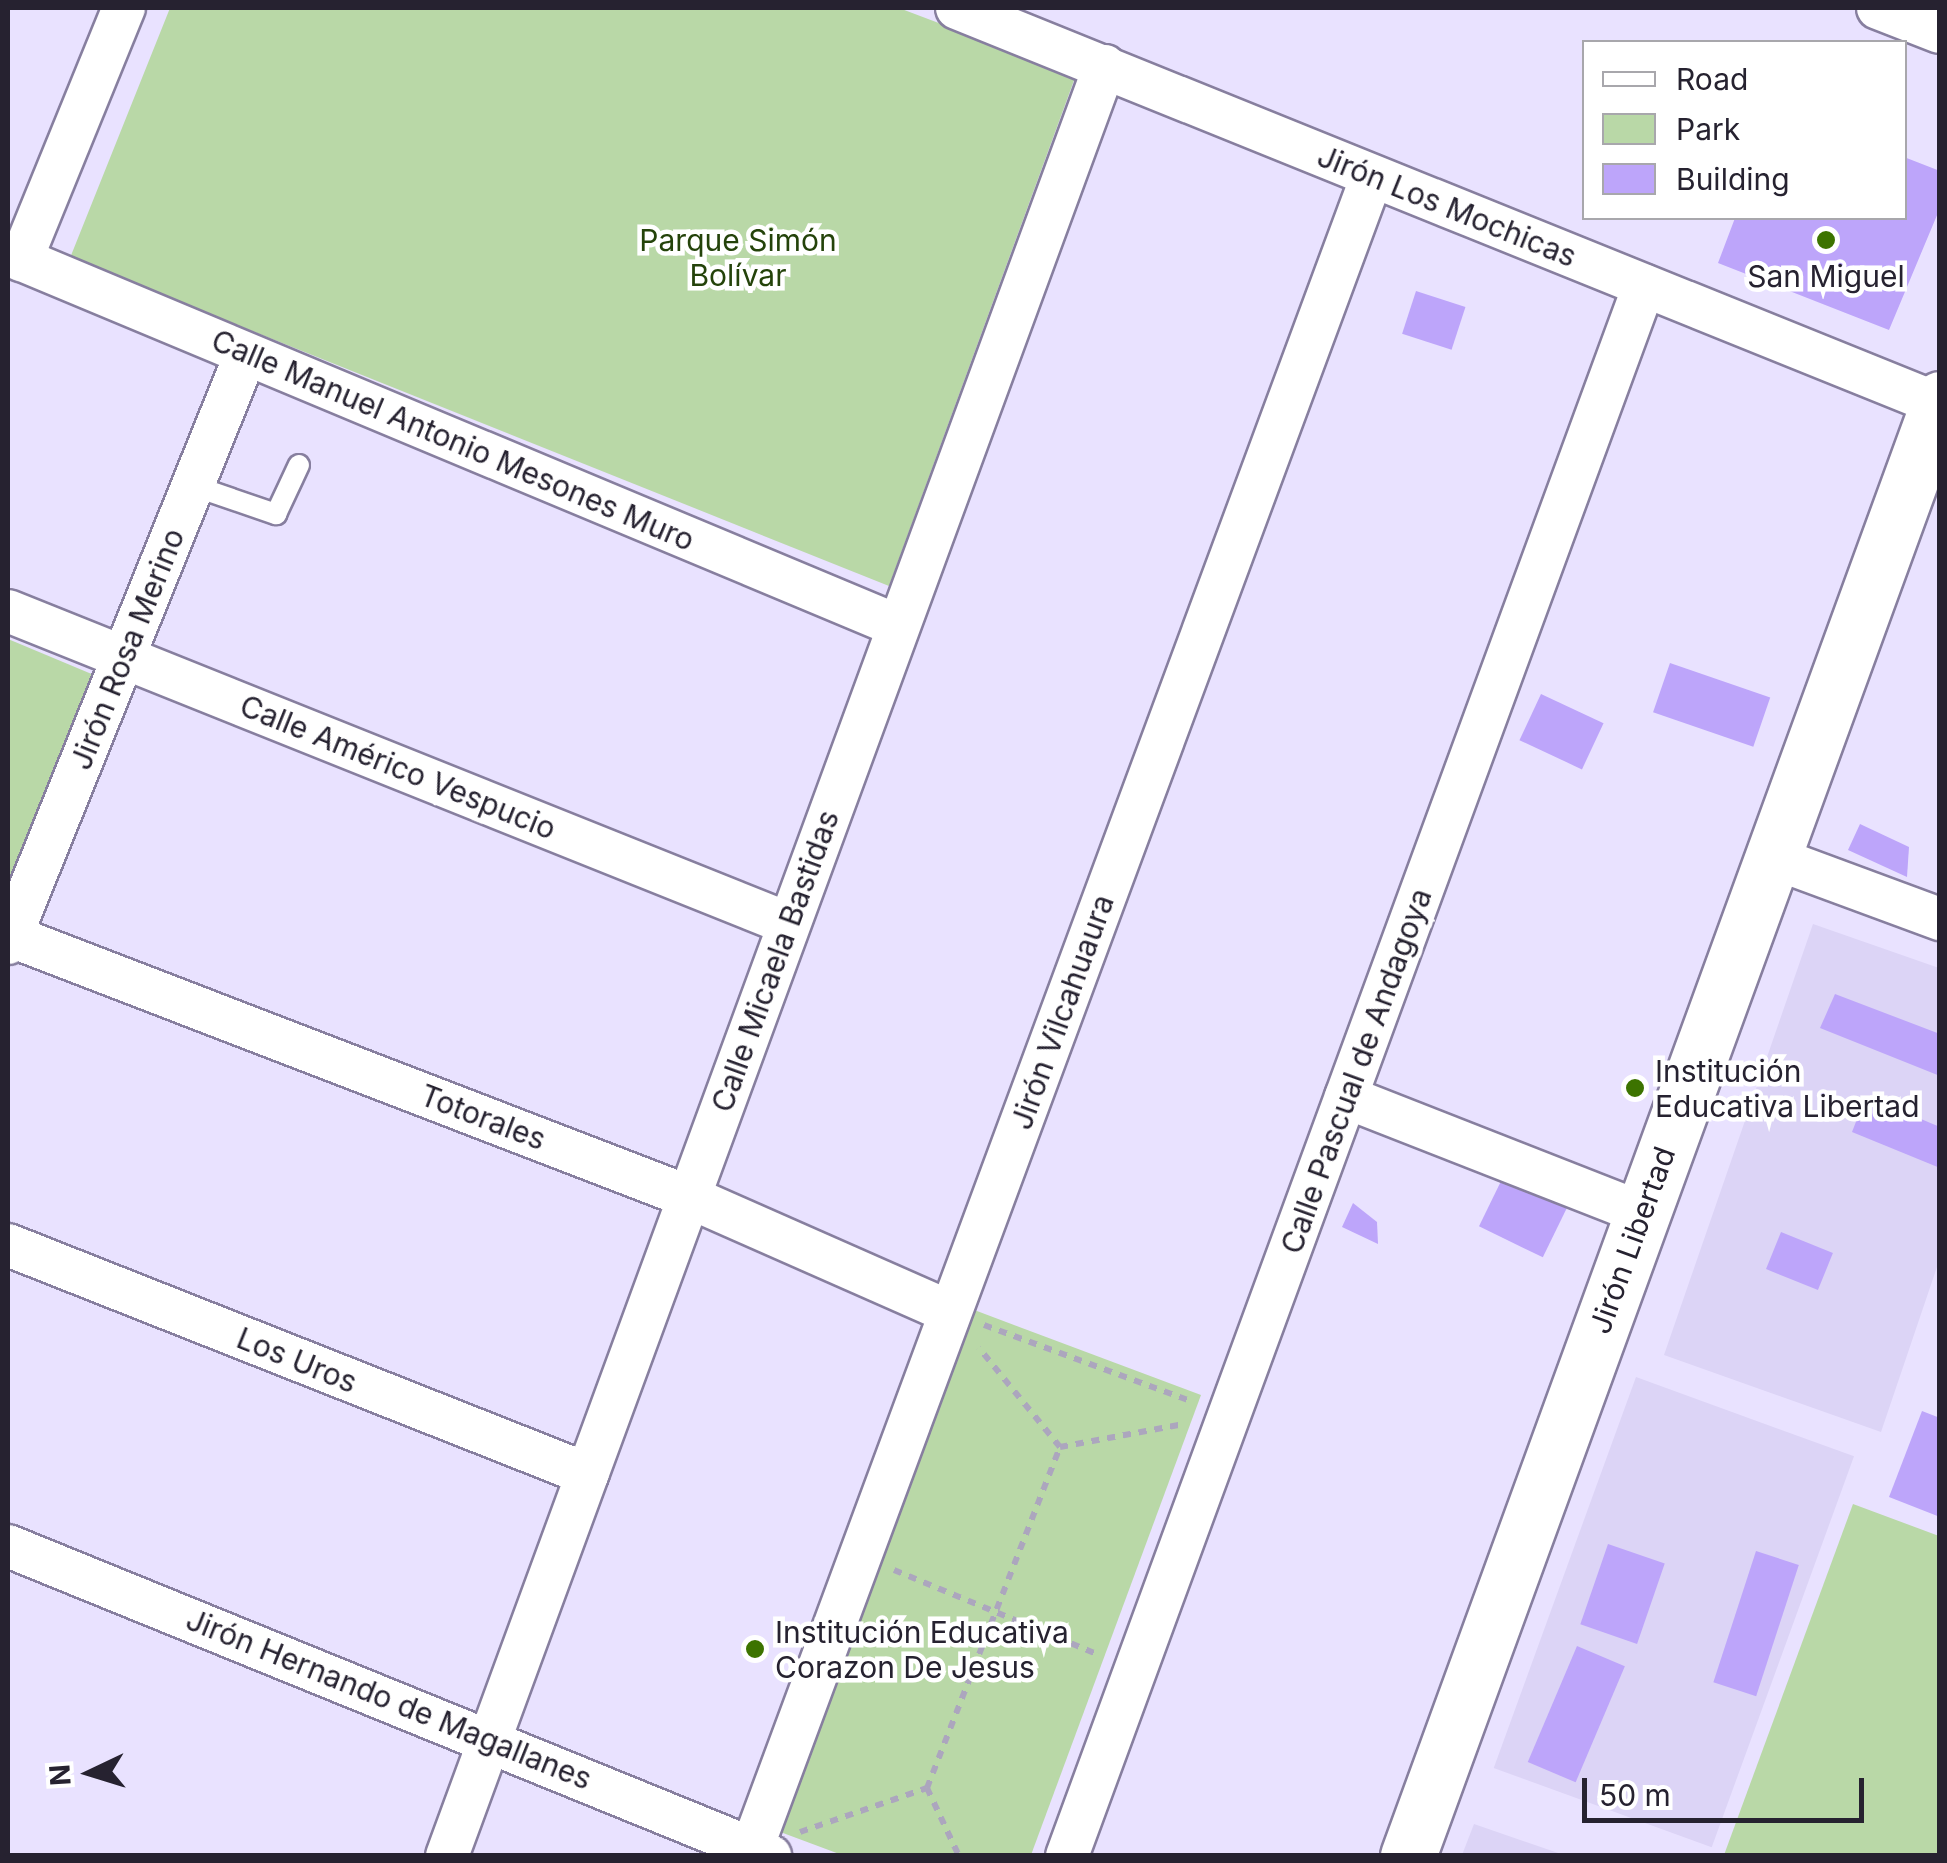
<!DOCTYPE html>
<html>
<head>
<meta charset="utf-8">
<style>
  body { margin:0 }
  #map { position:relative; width:1947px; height:1863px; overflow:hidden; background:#e9e2ff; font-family:Inter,sans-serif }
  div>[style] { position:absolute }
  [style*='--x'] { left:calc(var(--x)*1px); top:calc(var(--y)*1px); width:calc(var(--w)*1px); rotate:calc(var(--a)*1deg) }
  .built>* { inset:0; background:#dcd4f6; transform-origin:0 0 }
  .green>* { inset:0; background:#b9d8a7 }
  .building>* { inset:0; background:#bda5fa; transform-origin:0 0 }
  .path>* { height:6px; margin-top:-3px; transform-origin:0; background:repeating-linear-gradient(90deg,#aca6be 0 8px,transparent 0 16px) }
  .roads { filter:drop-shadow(2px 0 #877f9f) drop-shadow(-2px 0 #877f9f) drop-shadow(0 2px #877f9f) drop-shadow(0 -2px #877f9f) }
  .lane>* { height:20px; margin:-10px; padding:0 10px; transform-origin:10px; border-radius:10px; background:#fff }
  .street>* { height:42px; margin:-21px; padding:0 21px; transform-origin:21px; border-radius:21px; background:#fff }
  .secondary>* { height:55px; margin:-27.5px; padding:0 27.5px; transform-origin:27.5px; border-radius:27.5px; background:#fff }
  .dots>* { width:28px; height:28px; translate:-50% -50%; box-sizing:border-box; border:5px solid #fff; border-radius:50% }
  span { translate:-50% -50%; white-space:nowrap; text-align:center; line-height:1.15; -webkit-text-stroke:9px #fff; paint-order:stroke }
  .street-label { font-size:30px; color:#262230 }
  .park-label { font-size:30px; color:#24430a }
  .poi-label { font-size:30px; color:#262230 }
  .left { translate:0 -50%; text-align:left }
  .frame { position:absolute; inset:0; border:10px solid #262230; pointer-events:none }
  .legend { position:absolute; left:1582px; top:40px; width:325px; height:180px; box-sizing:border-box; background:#fff; border:2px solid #a8a7ac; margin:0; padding:12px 18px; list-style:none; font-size:30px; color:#262230 }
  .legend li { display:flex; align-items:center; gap:20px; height:50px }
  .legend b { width:50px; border:2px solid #a8a7ac }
  .north { position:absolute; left:40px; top:1723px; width:100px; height:100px; -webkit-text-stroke:8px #fff; paint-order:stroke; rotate:266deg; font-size:28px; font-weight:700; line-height:40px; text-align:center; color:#262230 }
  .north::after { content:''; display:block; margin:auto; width:35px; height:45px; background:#262230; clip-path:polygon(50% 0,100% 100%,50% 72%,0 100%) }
  .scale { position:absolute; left:1582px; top:1778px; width:282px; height:45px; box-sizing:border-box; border:5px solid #262230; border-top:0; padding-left:12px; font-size:30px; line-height:35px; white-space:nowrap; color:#262230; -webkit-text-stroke:8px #fff; paint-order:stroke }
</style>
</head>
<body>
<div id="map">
  <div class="built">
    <div style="clip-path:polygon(1813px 924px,1939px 968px,1939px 1261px,1881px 1432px,1664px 1355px)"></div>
    <div style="left:1636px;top:1377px;width:232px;height:416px;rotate:20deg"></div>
    <div style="clip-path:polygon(1474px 1824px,1564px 1855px,1462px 1855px)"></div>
  </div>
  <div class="green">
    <div style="clip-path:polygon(170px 8px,899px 8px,1076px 75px,889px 586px,70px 258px)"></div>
    <div style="clip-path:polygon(8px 639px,94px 675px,8px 886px)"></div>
    <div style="clip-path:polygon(969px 1308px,1201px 1395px,1031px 1855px,842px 1855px,775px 1830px)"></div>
    <div style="clip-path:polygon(1853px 1504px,1939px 1536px,1939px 1855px,1724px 1855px)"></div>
  </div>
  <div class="building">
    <div style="clip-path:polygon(1904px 157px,1940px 171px,1940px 208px,1889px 330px,1718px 263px,1735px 218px,1904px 218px)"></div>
    <div style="left:1416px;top:291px;width:52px;height:45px;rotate:18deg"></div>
    <div style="left:1670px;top:663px;width:106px;height:52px;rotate:19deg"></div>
    <div style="left:1541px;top:694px;width:69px;height:51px;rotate:25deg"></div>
    <div style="clip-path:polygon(1860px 824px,1909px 847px,1907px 877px,1848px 850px)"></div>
    <div style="clip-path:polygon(1835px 994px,1940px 1034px,1940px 1076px,1820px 1028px)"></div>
    <div style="clip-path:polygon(1866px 1096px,1940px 1127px,1940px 1168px,1852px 1132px)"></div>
    <div style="left:1504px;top:1175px;width:71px;height:57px;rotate:26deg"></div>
    <div style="clip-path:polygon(1353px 1203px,1377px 1222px,1378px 1244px,1342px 1227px)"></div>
    <div style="left:1781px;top:1232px;width:56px;height:40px;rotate:22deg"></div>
    <div style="clip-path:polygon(1922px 1411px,1940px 1418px,1940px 1517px,1889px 1497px)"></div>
    <div style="left:1608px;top:1544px;width:60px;height:85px;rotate:19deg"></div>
    <div style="left:1756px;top:1551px;width:45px;height:138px;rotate:18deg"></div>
    <div style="left:1577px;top:1646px;width:52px;height:126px;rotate:23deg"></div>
  </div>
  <div class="path">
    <div style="--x:984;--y:1325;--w:223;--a:20.2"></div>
    <div style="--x:1060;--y:1447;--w:126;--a:-10.5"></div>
    <div style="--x:894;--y:1570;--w:222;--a:22.5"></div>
    <div style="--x:927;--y:1788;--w:366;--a:-68.7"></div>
    <div style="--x:1060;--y:1447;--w:128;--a:-129.3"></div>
    <div style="--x:800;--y:1832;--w:134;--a:-19.1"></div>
    <div style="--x:927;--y:1788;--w:75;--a:64.8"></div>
  </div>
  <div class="roads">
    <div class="lane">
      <div style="--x:194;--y:486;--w:87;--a:18.9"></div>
      <div style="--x:276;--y:514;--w:54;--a:-64.9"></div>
    </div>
    <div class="street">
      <div style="--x:957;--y:8;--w:1058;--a:21.98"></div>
      <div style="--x:1878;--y:8;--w:66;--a:21.2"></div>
      <div style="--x:8;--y:254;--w:965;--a:22.68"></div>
      <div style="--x:21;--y:260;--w:272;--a:-67.8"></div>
      <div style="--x:8;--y:611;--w:841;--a:21.84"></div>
      <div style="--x:1772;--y:857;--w:179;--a:20.3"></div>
      <div style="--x:11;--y:936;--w:727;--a:21.05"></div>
      <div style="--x:689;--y:1197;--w:285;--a:23.8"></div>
      <div style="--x:8;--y:943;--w:635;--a:-68"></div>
      <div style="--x:1346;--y:1097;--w:318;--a:21.4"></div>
      <div style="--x:8;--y:1245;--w:623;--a:21.58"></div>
      <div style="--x:8;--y:1546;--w:823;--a:22.14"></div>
      <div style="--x:752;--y:1848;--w:1783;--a:-69.65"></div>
      <div style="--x:447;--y:1856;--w:1907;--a:-69.82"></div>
      <div style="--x:1067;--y:1856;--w:1673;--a:-69.82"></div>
    </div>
    <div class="secondary">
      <div style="--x:1408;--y:1856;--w:1551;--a:-69.94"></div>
    </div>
  </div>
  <div class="dots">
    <div style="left:1826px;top:240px;background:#3c7300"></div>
    <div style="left:1635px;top:1088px;background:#3c7300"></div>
    <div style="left:755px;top:1649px;background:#3c7300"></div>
  </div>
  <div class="street-label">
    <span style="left:1447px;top:206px;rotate:22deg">Jirón Los Mochicas</span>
    <span style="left:453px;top:440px;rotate:23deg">Calle Manuel Antonio Mesones Muro</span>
    <span style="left:127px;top:649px;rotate:-68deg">Jirón Rosa Merino</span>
    <span style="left:398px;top:767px;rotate:22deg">Calle Américo Vespucio</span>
    <span style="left:775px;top:961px;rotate:-70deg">Calle Micaela Bastidas</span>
    <span style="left:1062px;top:1012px;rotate:-70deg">Jirón Vilcahuaura</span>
    <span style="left:1356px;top:1071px;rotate:-70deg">Calle Pascual de Andagoya</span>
    <span style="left:483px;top:1117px;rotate:21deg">Totorales</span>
    <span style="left:1632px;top:1240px;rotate:-70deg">Jirón Libertad</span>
    <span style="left:297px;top:1360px;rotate:22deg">Los Uros</span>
    <span style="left:389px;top:1699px;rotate:22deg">Jirón Hernando de Magallanes</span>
  </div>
  <div class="park-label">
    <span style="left:738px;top:257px">Parque Simón<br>Bolívar</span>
  </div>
  <div class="poi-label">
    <span style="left:1826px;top:276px">San Miguel</span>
    <span class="left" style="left:1655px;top:1088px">Institución<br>Educativa Libertad</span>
    <span class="left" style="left:775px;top:1649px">Institución Educativa<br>Corazon De Jesus</span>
  </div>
  <div class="frame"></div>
  <ul class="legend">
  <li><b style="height:12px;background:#fff"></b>Road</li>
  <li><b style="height:28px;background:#b9d8a7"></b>Park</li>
  <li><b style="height:28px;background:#bda5fa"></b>Building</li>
  </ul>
  <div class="north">N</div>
  <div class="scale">50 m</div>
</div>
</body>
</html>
